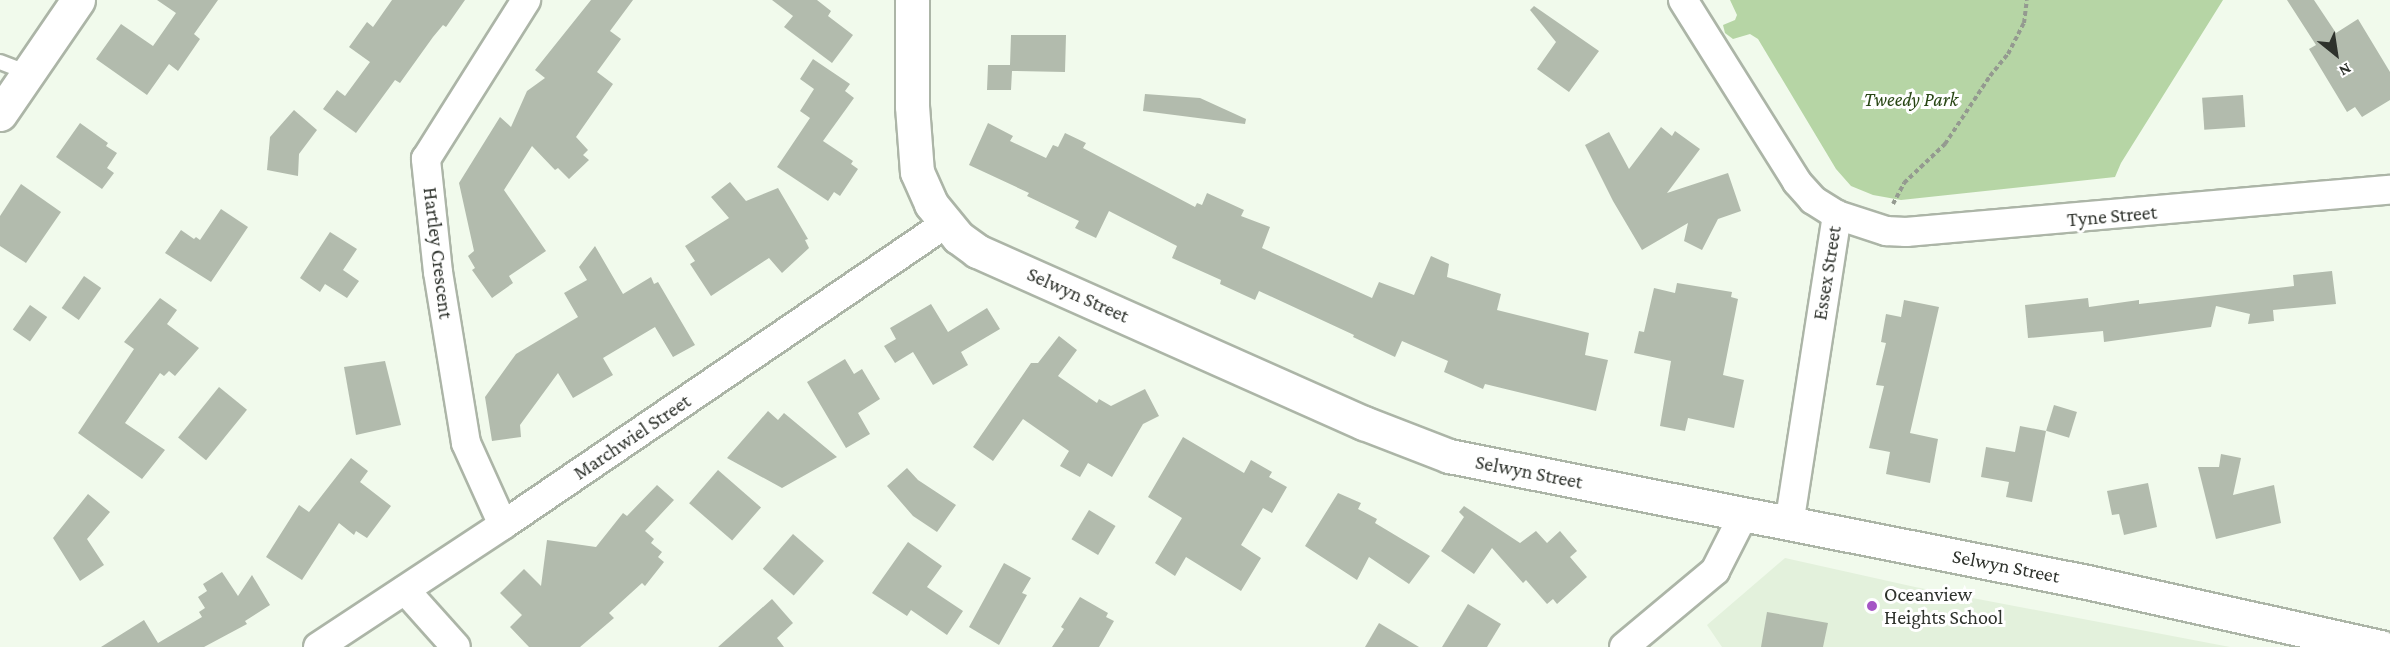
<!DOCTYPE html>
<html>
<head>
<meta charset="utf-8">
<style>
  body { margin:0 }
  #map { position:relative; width:2390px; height:647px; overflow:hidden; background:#f1faec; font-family:"Crimson Pro",serif }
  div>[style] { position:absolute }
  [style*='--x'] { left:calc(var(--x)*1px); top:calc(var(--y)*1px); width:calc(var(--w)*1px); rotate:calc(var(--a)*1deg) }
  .built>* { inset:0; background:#e3f1dc }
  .green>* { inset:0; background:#b6d5a5 }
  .building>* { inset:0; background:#b2bbad; transform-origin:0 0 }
  .path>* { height:4px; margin-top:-2px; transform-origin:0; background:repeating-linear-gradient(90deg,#949a90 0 4.5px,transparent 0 7.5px) }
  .roads { filter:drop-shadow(2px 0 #acb5a7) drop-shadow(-2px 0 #acb5a7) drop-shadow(0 2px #acb5a7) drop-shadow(0 -2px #acb5a7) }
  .service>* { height:14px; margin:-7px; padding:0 7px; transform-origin:7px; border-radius:7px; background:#fff }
  .minor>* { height:28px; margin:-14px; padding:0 14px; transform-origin:14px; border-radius:14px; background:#fff }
  .tertiary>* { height:33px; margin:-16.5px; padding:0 16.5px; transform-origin:16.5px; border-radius:16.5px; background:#fff }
  .dots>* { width:16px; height:16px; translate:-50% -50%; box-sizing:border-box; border:3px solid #fff; border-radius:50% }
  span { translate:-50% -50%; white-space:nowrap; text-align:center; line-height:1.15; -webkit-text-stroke:6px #fff; paint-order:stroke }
  .park-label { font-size:20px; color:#284614; font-style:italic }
  .street-label { font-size:20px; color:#2e322c }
  .poi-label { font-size:20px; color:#2e322c }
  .left { translate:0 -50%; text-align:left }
  .north { position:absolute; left:2306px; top:24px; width:60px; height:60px; -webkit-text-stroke:4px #fff; paint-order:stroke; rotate:150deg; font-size:16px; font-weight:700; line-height:24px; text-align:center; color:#2e322c }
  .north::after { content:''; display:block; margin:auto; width:21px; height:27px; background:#2e322c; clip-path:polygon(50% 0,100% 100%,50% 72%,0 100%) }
</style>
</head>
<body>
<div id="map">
  <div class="built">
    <div style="clip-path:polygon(1785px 558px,1915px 587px,2230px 647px,1722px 647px,1707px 625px)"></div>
  </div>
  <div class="green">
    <div style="clip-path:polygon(1730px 0,2223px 0,2121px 163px,2115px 177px,1901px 200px,1873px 195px,1851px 186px,1836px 169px,1758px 39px,1750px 34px,1733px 39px,1725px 33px,1723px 25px,1735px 20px,1737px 15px)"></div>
  </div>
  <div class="building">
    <div style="clip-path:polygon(157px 0,218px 0,194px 34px,200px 39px,178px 71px,169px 64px,147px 95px,96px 59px,121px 24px,153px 46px,176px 13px)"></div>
    <div style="clip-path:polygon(392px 0,465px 0,446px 27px,443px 25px,433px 37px,400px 83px,395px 80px,356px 133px,323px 109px,337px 90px,345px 96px,370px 62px,349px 47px,367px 22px,373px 27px)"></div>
    <div style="clip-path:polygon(591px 0,633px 0,610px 31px,621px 39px,597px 72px,613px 84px,576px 137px,588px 150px,583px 155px,589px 160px,569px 179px,558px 168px,555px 170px,532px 146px,504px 190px,546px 251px,509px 276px,513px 283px,492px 298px,472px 270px,475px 268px,468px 256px,474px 251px,459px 183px,500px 117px,511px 127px,527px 91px,545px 78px,535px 70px)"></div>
    <div style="clip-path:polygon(772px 0,817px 0,831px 11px,828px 16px,853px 35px,832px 63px,784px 27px,793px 16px)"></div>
    <div style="clip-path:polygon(2287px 0,2314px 0,2336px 33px,2358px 19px,2390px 72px,2390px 100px,2362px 117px,2355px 107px,2347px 112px,2309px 49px,2316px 45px)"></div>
    <div style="clip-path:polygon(1534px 6px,1599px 51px,1569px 92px,1537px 69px,1556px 42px,1530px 10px)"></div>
    <div style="clip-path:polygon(1011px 35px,1066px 35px,1065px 72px,1012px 71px,1011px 90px,987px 90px,988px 65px,1010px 65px)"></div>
    <div style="clip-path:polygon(813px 59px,850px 84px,845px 91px,854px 98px,823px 141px,853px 161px,851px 164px,858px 169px,840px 196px,834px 192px,828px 201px,777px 167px,810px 118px,800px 111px,814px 89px,800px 79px)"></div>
    <div style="clip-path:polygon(1145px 94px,1200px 98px,1246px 119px,1245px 124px,1143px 111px)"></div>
    <div style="left:2243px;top:95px;width:32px;height:41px;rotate:86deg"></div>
    <div style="clip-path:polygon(294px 110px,317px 130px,299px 154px,298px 176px,267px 170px,270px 137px)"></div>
    <div style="clip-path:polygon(80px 123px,108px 143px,106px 146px,117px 153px,107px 168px,114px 173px,102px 189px,56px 157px)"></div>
    <div style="clip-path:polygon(988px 123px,1013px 136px,1010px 141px,1046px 158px,1053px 145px,1058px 147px,1065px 133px,1086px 143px,1083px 148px,1195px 207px,1197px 203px,1202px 205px,1207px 193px,1244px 210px,1241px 216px,1270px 227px,1262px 248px,1372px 298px,1379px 282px,1414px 295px,1431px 256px,1449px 264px,1447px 277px,1501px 294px,1497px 310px,1589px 333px,1585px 355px,1608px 360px,1596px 411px,1485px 384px,1483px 389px,1444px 372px,1448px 361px,1402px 341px,1395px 357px,1353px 337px,1354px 335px,1259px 291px,1255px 300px,1220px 284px,1221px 280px,1172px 258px,1177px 246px,1109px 211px,1096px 238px,1075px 228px,1079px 221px,1027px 196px,1029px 193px,969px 165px)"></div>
    <div style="clip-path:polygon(1661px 127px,1672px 136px,1675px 131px,1700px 149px,1667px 193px,1728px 173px,1741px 211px,1718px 219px,1702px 250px,1684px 241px,1688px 223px,1642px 250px,1613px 201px,1585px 145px,1609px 132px,1629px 169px)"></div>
    <div style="clip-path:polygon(730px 182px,746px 201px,778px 188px,808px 239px,805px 240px,809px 248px,782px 273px,769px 258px,711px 296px,690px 264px,695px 261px,685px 246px,729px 218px,711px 197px)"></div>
    <div style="clip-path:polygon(21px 184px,61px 212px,26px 263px,0 246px,0 216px)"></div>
    <div style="clip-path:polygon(221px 209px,248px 227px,211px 282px,165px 253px,181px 230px,194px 239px,196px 237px,200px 240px)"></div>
    <div style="clip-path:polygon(330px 232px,357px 249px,343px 270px,359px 281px,347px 298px,325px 284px,320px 292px,300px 278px)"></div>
    <div style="clip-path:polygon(595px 246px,623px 294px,651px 277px,654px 284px,658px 282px,695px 345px,673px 357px,655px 327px,603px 358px,613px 375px,573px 398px,558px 373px,520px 425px,521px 437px,492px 441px,485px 397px,516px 354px,578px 317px,564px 293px,587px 280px,579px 267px)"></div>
    <div style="clip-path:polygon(2332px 271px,2336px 304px,2273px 310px,2274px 321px,2248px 324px,2250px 314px,2216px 306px,2211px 327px,2104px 342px,2103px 331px,2028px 338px,2025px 305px,2088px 298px,2089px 307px,2139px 300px,2139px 304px,2294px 286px,2293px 275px)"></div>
    <div style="left:84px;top:276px;width:21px;height:39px;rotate:35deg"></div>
    <div style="clip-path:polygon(1677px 283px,1732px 292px,1731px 297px,1738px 299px,1723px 375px,1744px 380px,1734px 428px,1688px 418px,1685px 431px,1660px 426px,1671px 361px,1634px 353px,1639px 331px,1644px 332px,1654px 288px,1675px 293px)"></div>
    <div style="clip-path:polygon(160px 298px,177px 310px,167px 324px,199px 348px,175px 376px,169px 371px,164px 376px,160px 373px,125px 423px,165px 450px,142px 479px,78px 433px,134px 349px,124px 342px)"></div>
    <div style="clip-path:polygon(1904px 300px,1939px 307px,1910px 433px,1938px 439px,1930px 483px,1886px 474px,1890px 452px,1869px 448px,1884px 386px,1876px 385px,1886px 343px,1881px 342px,1886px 314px,1901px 317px)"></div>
    <div style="clip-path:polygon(931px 304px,948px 332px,987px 308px,1000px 329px,961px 352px,968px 365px,933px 385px,913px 352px,895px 363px,884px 346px,896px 339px,890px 328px)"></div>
    <div style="left:30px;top:305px;width:21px;height:30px;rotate:35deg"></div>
    <div style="clip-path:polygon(1059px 336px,1077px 350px,1058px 376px,1097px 403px,1099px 399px,1111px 406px,1145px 389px,1159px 416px,1143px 424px,1112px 477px,1088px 463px,1080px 477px,1060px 466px,1069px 451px,1023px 419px,993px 461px,973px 447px,1031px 363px,1038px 363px)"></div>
    <div style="clip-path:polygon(845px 359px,854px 374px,862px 369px,880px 399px,858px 413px,870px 434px,846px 448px,807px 382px)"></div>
    <div style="clip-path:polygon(385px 361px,401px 425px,356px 435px,344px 367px)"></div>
    <div style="left:219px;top:387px;width:36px;height:65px;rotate:39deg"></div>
    <div style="left:2054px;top:405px;width:24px;height:27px;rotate:17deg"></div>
    <div style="clip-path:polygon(768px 411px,778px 420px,784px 413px,837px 457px,782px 488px,727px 458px)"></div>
    <div style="clip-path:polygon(2020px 426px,2046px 431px,2032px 502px,2006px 497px,2009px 482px,1981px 477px,1986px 447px,2015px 452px)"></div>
    <div style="clip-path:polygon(1183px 437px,1244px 473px,1251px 460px,1272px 472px,1269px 477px,1287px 487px,1272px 513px,1263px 508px,1241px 545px,1261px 558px,1241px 591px,1186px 557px,1175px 576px,1155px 563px,1182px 518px,1148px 497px)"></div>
    <div style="clip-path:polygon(2221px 454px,2241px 458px,2233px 495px,2274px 485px,2281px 523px,2216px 539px,2198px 467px,2219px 467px)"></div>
    <div style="clip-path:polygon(351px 458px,368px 471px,360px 482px,391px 506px,367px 538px,356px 531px,354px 535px,339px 523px,302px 580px,266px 557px,299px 505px,309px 512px)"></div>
    <div style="clip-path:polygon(907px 468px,918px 480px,956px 505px,937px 532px,913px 516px,887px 486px)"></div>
    <div style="left:718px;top:470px;width:57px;height:44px;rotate:41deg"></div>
    <div style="clip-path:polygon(2148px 483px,2157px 527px,2124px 535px,2119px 514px,2112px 515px,2107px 491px)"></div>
    <div style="clip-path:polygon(657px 485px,674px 500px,645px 531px,654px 539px,651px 543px,662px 552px,658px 557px,664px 562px,645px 586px,642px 583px,609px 613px,614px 618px,580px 647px,529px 647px,510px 627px,522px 615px,500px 593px,524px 569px,541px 586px,547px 540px,596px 547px,623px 513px,627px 516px)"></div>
    <div style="clip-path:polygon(1338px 493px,1361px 503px,1358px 509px,1377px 519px,1375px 523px,1430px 556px,1409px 584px,1369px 557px,1357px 580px,1305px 546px)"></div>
    <div style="clip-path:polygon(88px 494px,110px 512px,87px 539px,104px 565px,80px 581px,53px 538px)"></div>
    <div style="clip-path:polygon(1464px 506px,1520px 543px,1536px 531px,1547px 543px,1560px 531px,1577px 551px,1570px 557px,1587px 577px,1557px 604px,1553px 599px,1547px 604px,1526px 580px,1523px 583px,1492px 548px,1474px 574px,1441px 551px,1464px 517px,1459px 512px)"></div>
    <div style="left:1089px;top:510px;width:31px;height:34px;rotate:31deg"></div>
    <div style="left:793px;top:534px;width:41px;height:46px;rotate:41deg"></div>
    <div style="clip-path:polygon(908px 542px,942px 566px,927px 587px,963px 611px,947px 635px,911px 610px,907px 616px,872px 593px)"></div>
    <div style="clip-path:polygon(1004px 563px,1031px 578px,1022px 593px,1027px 595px,999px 645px,969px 627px)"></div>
    <div style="clip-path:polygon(222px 572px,238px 596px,252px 575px,270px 605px,245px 621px,247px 624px,204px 647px,101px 647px,144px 620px,158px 643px,202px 617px,199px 612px,205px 608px,198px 597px,207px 591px,203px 584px)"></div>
    <div style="clip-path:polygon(1080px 597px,1108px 613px,1106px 617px,1114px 621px,1099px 647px,1052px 647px,1064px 629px,1061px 627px)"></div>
    <div style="clip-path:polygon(772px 599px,793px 623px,777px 638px,784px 647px,718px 647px)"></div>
    <div style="clip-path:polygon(1468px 604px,1501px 624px,1487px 647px,1442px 647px)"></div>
    <div style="clip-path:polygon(1767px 612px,1828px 623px,1823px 647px,1761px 647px)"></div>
    <div style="clip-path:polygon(1379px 623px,1419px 647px,1365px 647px)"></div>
  </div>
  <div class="path">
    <div style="--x:1893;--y:204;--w:24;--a:-62"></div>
    <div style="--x:1904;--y:183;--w:57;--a:-43.6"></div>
    <div style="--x:1945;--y:144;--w:82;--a:-56.5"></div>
    <div style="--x:1990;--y:76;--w:28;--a:-51"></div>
    <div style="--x:2008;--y:54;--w:35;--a:-63"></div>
    <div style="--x:2024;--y:23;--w:23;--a:-83"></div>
  </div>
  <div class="roads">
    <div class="service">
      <div style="--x:0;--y:62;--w:30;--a:21"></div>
    </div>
    <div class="minor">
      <div style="--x:1683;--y:0;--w:215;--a:57.9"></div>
      <div style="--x:1797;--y:182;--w:24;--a:48"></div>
      <div style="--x:1813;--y:200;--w:28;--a:32"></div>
      <div style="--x:1837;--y:215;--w:313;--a:98.8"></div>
      <div style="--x:1837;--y:215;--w:52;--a:18.1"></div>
      <div style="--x:1886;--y:231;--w:20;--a:3"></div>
      <div style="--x:1906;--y:232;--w:486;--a:-5"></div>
      <div style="--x:503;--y:525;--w:90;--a:-114.3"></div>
      <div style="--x:466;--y:443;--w:173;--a:-99.3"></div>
      <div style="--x:438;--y:272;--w:114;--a:-96.1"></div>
      <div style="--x:426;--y:159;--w:188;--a:-57.8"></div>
      <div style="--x:405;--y:590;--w:76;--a:48.2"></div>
      <div style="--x:318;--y:647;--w:222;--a:-33.4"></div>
      <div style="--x:503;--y:525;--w:535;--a:-34.25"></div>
      <div style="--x:1624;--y:647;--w:119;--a:-39.9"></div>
      <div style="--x:1715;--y:571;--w:64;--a:-63"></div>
    </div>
    <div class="tertiary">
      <div style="--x:912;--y:0;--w:106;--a:90"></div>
      <div style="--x:912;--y:106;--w:66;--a:85.7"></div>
      <div style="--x:917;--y:172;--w:35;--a:66"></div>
      <div style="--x:931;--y:204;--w:43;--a:50.7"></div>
      <div style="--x:958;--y:237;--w:24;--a:36"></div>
      <div style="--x:977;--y:251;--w:424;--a:24"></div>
      <div style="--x:1364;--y:423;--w:91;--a:21.2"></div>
      <div style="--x:1449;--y:456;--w:650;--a:11.17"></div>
      <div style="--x:2087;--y:582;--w:301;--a:12.5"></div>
      <div style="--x:0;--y:114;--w:138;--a:-55.6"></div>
    </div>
  </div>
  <div class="dots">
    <div style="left:1872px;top:606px;background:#a555c5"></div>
  </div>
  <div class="park-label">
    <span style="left:1911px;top:99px">Tweedy Park</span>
  </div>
  <div class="street-label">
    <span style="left:2112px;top:216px;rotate:-5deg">Tyne Street</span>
    <span style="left:438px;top:253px;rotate:83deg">Hartley Crescent</span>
    <span style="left:1827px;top:273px;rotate:-81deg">Essex Street</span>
    <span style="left:1078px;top:295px;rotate:24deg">Selwyn Street</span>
    <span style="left:632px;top:437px;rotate:-34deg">Marchwiel Street</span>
    <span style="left:1529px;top:472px;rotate:11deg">Selwyn Street</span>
    <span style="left:2006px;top:566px;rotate:11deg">Selwyn Street</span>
  </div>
  <div class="poi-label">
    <span class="left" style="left:1884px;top:606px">Oceanview<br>Heights School</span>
  </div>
  <div class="north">N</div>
</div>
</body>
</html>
